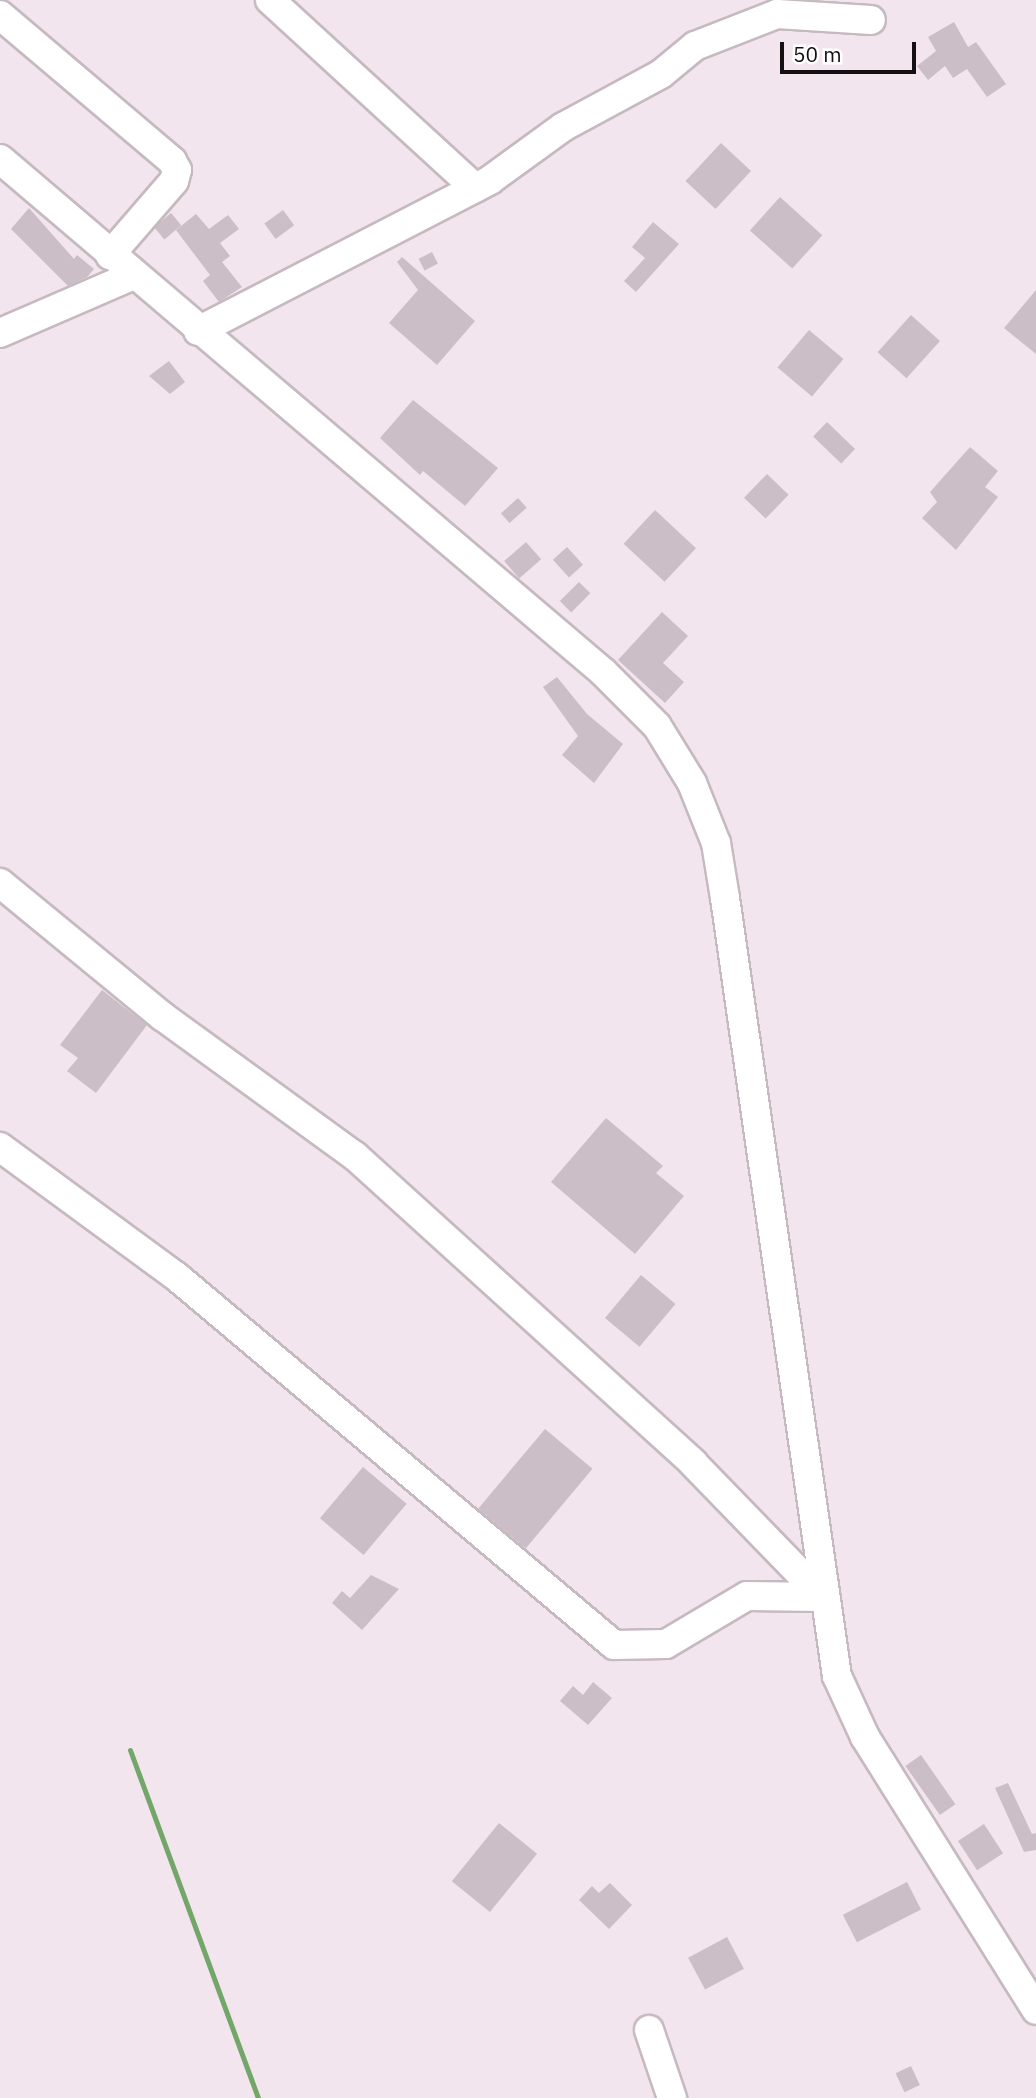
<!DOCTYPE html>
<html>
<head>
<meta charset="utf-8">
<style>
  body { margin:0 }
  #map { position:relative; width:1036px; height:2098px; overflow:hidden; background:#f3e5ed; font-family:"IBM Plex Sans",sans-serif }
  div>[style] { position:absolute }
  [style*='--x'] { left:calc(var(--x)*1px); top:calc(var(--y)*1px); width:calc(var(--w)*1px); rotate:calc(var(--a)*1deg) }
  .stream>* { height:5px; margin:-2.5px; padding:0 2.5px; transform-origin:2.5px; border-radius:2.5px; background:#73a669 }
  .building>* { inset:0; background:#ccbec6; transform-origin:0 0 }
  .roads { filter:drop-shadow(2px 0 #c6b9c0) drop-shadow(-2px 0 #c6b9c0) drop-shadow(0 2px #c6b9c0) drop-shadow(0 -2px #c6b9c0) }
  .minor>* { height:28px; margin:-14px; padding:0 14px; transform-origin:14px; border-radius:14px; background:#fff }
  span { translate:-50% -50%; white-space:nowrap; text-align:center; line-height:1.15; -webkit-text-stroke:5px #fff; paint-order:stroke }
  .scale { position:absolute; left:780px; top:42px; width:136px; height:32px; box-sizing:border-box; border:4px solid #141012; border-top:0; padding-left:9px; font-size:21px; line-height:24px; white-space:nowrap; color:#141012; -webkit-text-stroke:5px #fff; paint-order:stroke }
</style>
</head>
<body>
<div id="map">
  <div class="stream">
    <div style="--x:130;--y:1750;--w:371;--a:69.8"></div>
  </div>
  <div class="building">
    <div style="clip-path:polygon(954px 22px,968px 47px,976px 42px,1006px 84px,987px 97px,967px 69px,953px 78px,945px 66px,928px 80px,917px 66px,936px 51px,928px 37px)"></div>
    <div style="left:721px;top:143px;width:41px;height:52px;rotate:43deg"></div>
    <div style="left:780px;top:197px;width:57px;height:45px;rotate:42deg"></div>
    <div style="clip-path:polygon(29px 208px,74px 259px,77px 255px,94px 269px,87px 277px,68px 286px,11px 229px)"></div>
    <div style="left:283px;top:210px;width:19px;height:23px;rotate:54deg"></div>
    <div style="left:171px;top:213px;width:16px;height:22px;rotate:50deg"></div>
    <div style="clip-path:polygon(196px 214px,209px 229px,228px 215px,239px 229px,220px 243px,230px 256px,222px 262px,242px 287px,219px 302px,203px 281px,210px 275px,176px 230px)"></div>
    <div style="clip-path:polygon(653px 222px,679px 244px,636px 292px,624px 281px,645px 258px,632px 247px)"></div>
    <div style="left:432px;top:252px;width:13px;height:15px;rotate:63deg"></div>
    <div style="clip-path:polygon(402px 257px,475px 321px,437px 365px,389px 323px,418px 290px,397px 262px)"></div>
    <div style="clip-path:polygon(1036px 290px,1036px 354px,1004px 328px)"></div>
    <div style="left:911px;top:315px;width:39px;height:50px;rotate:42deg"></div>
    <div style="left:809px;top:330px;width:45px;height:49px;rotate:40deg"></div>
    <div style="clip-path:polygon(169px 361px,185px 382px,170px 394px,149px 376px)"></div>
    <div style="clip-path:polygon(413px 400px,498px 468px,465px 506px,423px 471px,420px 475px,380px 438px)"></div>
    <div style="left:827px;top:422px;width:39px;height:20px;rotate:44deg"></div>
    <div style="clip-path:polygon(970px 447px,998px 471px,985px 487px,998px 497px,956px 550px,922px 518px,937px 502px,930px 492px)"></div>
    <div style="left:767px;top:474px;width:30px;height:33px;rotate:44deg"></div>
    <div style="left:518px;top:498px;width:13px;height:23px;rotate:48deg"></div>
    <div style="left:655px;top:510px;width:56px;height:46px;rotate:43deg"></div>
    <div style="left:526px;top:542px;width:23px;height:29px;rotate:49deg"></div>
    <div style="left:567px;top:547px;width:24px;height:19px;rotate:48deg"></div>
    <div style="left:579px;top:582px;width:16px;height:27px;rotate:45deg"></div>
    <div style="clip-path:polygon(662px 612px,688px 636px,663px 663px,684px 682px,665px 703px,618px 660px)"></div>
    <div style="clip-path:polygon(557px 677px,587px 714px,623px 744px,594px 783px,562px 755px,578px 736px,543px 687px)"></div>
    <div style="clip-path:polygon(102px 990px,147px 1025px,96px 1093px,67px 1071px,78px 1058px,60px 1045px)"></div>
    <div style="clip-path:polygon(606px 1118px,663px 1166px,656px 1173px,684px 1196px,635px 1254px,551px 1182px)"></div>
    <div style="left:641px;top:1275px;width:45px;height:56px;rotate:40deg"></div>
    <div style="left:545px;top:1429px;width:62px;height:104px;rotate:40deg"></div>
    <div style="left:363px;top:1467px;width:57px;height:67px;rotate:40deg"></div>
    <div style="clip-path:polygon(371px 1575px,399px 1589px,362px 1630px,332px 1603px,342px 1591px,350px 1598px)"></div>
    <div style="clip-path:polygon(593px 1682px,612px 1698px,588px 1725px,560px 1701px,573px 1686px,583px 1695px)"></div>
    <div style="left:921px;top:1755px;width:60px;height:19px;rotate:55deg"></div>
    <div style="clip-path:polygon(1008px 1783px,1032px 1834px,1036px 1833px,1036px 1850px,1024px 1852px,995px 1788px)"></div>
    <div style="left:499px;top:1823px;width:49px;height:75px;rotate:39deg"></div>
    <div style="left:984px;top:1824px;width:35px;height:31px;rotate:57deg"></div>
    <div style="left:907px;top:1882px;width:31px;height:72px;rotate:63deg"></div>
    <div style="clip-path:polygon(610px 1883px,632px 1905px,609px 1929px,579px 1900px,592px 1886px,599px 1893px)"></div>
    <div style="left:727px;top:1937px;width:36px;height:44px;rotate:62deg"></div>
    <div style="left:911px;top:2066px;width:21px;height:17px;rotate:65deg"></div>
  </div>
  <div class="roads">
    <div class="minor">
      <div style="--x:270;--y:0;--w:278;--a:42.5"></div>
      <div style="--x:0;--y:15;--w:226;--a:40.3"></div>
      <div style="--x:172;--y:161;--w:10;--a:61"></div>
      <div style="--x:177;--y:170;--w:11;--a:105"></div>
      <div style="--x:174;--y:181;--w:98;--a:130.9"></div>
      <div style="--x:0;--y:159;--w:792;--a:40.39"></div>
      <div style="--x:603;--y:672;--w:76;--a:45"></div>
      <div style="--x:657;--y:726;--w:67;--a:58.4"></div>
      <div style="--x:692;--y:783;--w:65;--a:68.2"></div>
      <div style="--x:716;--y:843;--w:56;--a:80.7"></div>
      <div style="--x:725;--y:898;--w:786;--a:81.81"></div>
      <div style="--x:837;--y:1676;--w:67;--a:65.3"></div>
      <div style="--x:865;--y:1737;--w:322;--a:57.9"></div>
      <div style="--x:198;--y:331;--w:329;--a:-27.3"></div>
      <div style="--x:490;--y:180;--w:90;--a:-36"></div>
      <div style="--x:563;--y:127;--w:111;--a:-28.4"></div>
      <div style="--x:661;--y:74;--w:44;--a:-39.5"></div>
      <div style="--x:695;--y:46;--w:88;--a:-21.3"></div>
      <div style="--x:777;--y:14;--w:94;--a:3.7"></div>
      <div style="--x:0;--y:333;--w:146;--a:-23.4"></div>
      <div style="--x:0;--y:883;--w:210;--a:39.4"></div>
      <div style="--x:162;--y:1016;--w:238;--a:36"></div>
      <div style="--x:355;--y:1156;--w:457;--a:42.2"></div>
      <div style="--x:693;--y:1463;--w:187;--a:45.9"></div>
      <div style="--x:0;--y:1147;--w:220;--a:36.3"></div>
      <div style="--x:177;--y:1277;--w:571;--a:40.1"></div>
      <div style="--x:614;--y:1645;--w:52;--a:-1.1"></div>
      <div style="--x:666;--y:1644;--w:94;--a:-30.7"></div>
      <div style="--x:747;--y:1596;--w:76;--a:0.8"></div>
      <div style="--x:649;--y:2030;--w:72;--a:71.3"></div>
    </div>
  </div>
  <div class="scale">50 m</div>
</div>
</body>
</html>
